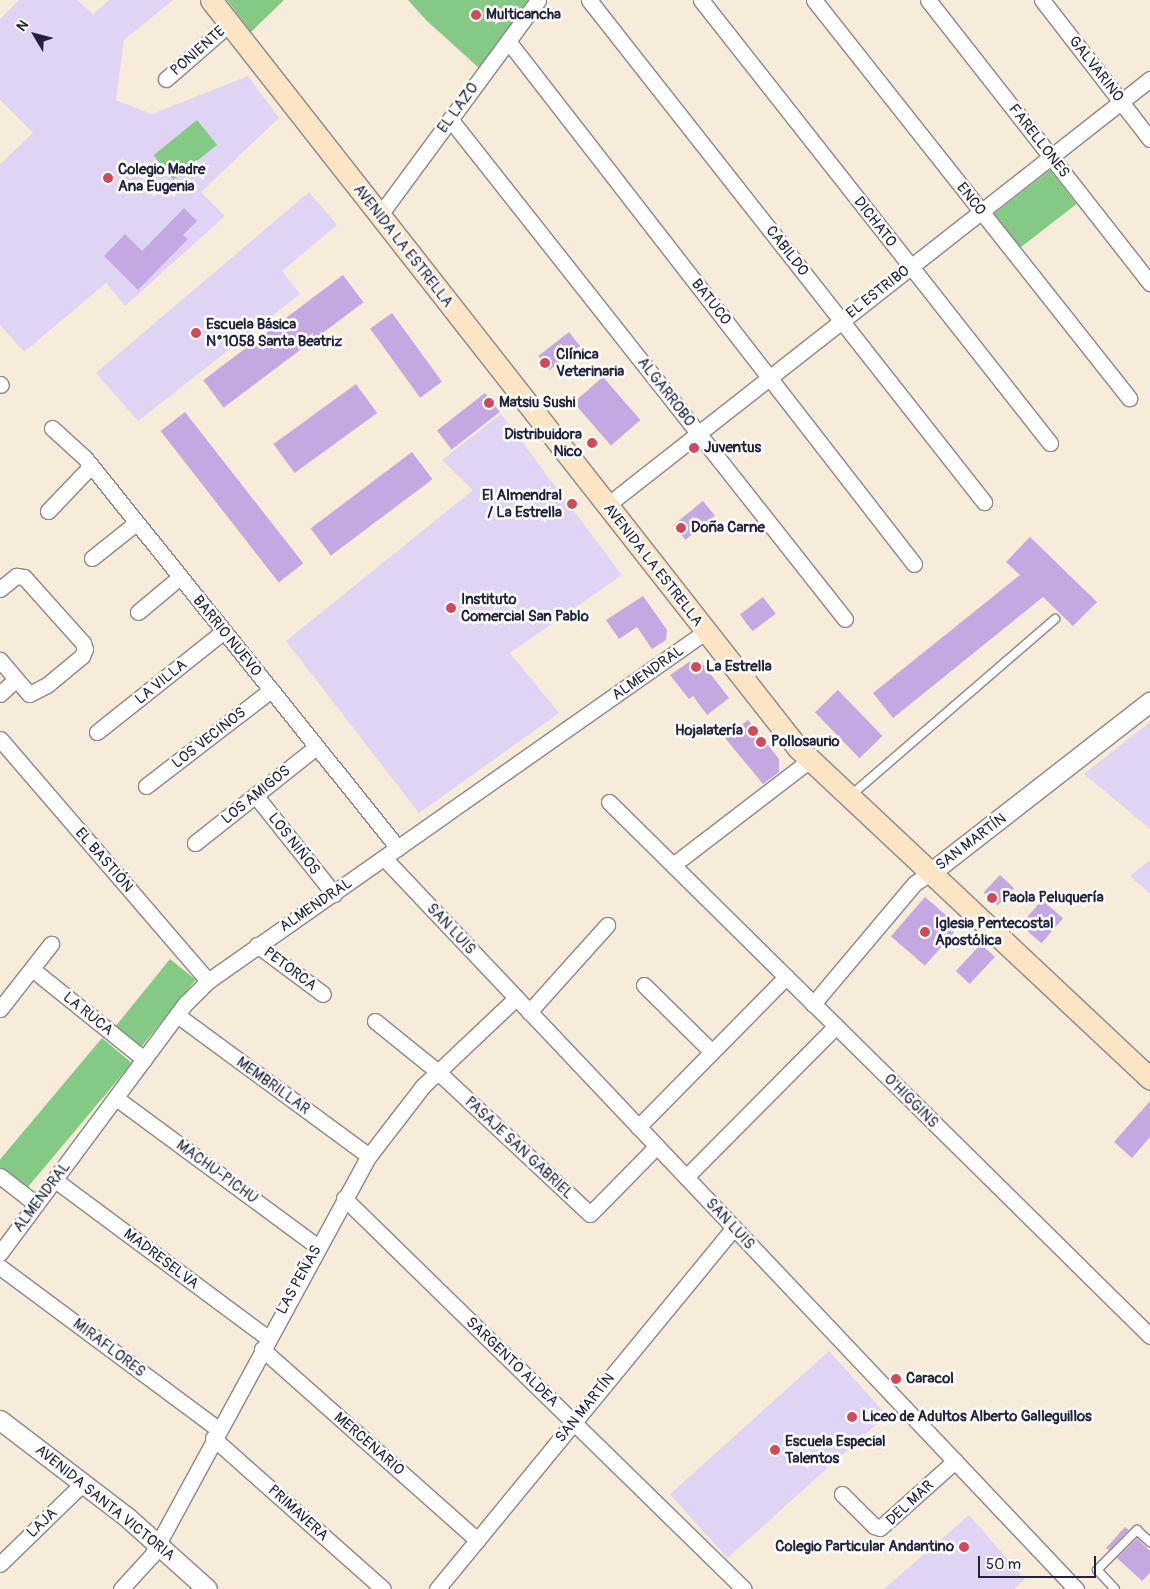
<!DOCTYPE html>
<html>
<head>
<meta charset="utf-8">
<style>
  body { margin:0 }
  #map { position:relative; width:1150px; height:1589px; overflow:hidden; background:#f7ecda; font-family:Pangolin,sans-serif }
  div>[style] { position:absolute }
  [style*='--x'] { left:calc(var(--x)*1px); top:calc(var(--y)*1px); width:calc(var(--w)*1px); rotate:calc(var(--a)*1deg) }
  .built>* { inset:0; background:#e0d4f4; transform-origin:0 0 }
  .green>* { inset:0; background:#84ca84; transform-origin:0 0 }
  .building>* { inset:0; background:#c3a8e2; transform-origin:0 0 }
  .roads { filter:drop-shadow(1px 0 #8c878a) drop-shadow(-1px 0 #8c878a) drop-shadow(0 1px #8c878a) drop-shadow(0 -1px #8c878a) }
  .service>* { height:8px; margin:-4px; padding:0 4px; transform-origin:4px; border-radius:4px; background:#fff }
  .minor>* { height:15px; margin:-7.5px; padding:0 7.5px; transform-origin:7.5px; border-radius:7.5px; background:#fff }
  .tertiary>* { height:19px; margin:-9.5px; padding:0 9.5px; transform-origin:9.5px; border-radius:9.5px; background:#fff }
  .secondary>* { height:21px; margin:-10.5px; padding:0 10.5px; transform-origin:10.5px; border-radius:10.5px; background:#fce5c4 }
  .dots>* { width:14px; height:14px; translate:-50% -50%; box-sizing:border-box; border:2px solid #fff; border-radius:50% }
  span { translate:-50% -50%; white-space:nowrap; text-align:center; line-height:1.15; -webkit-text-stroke:5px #fff; paint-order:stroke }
  .poi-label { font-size:15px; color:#22223b; font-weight:700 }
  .left { translate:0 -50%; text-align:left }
  .right { translate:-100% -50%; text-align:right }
  .street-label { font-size:15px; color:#22223b }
  .north { position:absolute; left:10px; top:10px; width:50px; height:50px; -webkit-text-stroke:4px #fff; paint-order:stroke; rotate:307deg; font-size:14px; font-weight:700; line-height:20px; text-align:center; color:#22223b }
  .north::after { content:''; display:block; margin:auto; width:18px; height:22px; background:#22223b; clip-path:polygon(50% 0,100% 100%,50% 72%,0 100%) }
  .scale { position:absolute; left:978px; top:1556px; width:118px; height:22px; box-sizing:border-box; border:2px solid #22223b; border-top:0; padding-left:6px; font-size:15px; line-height:18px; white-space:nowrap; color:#22223b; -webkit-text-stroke:4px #fff; paint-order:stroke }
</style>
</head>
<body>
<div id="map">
  <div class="built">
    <div style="clip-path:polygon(19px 0,77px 0,93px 14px,109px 0,173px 0,124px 40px,116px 100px,152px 114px,248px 76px,279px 118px,201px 192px,225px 216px,125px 306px,106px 283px,24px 352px,0 325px,0 164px,33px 133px,0 100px,0 19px)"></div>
    <div style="clip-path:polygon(309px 192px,337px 225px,282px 271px,300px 294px,138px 421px,96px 373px)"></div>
    <div style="clip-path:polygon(501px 414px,622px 575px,510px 653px,559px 713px,419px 813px,286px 641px,473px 490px,442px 460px)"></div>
    <div style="clip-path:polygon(1150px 722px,1150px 829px,1084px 774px)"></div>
    <div style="clip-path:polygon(1150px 860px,1150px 894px,1130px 876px)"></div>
    <div style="left:829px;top:1351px;width:86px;height:214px;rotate:48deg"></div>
    <div style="clip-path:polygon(969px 1515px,1025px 1579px,1014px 1589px,884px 1589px)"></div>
  </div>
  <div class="green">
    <div style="clip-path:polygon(227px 0,284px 0,251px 32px)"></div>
    <div style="clip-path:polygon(408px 0,530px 0,480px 69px,426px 20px)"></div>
    <div style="left:197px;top:120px;width:32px;height:56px;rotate:51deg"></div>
    <div style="left:1050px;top:170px;width:43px;height:71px;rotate:52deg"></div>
    <div style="left:170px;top:959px;width:33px;height:87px;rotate:39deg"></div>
    <div style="left:102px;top:1038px;width:39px;height:165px;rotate:40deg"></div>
  </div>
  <div class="building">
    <div style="clip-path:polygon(184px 208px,197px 221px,183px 235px,188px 239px,138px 290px,104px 256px,125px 234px,142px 251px)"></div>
    <div style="left:343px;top:275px;width:34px;height:175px;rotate:53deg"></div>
    <div style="left:392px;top:313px;width:85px;height:27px;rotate:54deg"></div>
    <div style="left:569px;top:332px;width:18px;height:39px;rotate:52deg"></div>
    <div style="left:603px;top:377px;width:57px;height:39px;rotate:49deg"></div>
    <div style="left:356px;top:384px;width:36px;height:102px;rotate:54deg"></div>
    <div style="left:485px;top:393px;width:24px;height:61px;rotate:52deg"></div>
    <div style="left:185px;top:412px;width:192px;height:31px;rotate:52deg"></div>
    <div style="left:412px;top:452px;width:34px;height:127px;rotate:53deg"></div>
    <div style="left:703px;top:501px;width:19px;height:38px;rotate:51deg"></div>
    <div style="clip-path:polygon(1030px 537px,1097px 602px,1073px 626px,1043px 597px,893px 718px,873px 693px,1020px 575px,1006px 562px)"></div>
    <div style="clip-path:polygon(643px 596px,667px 630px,666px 640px,652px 649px,637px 627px,619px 639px,606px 620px)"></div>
    <div style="left:763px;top:597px;width:21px;height:29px;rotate:53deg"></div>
    <div style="clip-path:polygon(689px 662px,702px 663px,729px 698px,707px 715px,693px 696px,689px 699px,670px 675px)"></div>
    <div style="left:838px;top:690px;width:64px;height:32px;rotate:46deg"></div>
    <div style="clip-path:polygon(748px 720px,779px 759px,779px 772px,763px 784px,725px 738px)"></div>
    <div style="left:1000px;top:875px;width:19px;height:24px;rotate:43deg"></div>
    <div style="left:925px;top:897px;width:45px;height:52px;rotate:41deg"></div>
    <div style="left:1042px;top:900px;width:28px;height:33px;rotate:41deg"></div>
    <div style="left:981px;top:944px;width:19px;height:37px;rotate:43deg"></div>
    <div style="clip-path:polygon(1150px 1101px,1150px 1137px,1132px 1158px,1114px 1142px)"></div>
    <div style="clip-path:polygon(1125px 1527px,1129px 1530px,1109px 1550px,1106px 1548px)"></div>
    <div style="clip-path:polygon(1137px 1538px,1150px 1551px,1150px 1573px,1142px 1581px,1117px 1558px)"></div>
  </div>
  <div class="roads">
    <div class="service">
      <div style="--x:850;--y:796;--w:271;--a:-40.8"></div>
      <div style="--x:1115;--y:1589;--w:26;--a:-133"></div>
      <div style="--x:1097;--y:1570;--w:57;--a:-45"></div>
      <div style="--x:1137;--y:1530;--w:18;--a:43"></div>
    </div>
    <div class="minor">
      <div style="--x:589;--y:0;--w:639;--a:51.8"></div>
      <div style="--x:701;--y:0;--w:564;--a:51.77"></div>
      <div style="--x:814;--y:0;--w:508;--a:51.64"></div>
      <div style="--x:928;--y:0;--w:360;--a:51.9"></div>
      <div style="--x:1042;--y:0;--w:176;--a:52.2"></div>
      <div style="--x:508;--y:41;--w:662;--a:52.18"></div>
      <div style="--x:166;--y:79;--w:84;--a:-41.1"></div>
      <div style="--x:450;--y:119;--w:637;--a:51.69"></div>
      <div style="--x:379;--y:216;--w:268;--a:-53.6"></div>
      <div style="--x:0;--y:384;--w:1;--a:45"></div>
      <div style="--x:52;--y:428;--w:45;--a:42.3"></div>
      <div style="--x:85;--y:458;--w:500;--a:51.25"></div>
      <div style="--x:606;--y:506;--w:692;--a:-38.13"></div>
      <div style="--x:48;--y:511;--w:62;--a:-46.3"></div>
      <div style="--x:92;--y:558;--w:56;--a:-38.5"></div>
      <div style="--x:0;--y:589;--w:21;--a:-39"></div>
      <div style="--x:16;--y:576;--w:8;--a:7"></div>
      <div style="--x:24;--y:577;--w:89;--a:48.2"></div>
      <div style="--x:83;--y:643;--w:6;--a:72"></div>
      <div style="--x:85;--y:649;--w:8;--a:113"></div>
      <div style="--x:82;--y:656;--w:45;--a:140.4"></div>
      <div style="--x:47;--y:685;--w:20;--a:153"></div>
      <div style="--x:29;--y:694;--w:45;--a:-130.5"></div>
      <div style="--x:138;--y:612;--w:55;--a:-39.8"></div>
      <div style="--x:0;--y:694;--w:22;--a:-43"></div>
      <div style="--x:97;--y:732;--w:162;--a:-38.5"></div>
      <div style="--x:0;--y:739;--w:319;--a:49.3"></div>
      <div style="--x:146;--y:786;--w:158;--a:-37.5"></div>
      <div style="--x:255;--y:795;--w:127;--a:51.4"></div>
      <div style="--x:609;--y:802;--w:760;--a:44.63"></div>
      <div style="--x:195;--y:843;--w:154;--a:-38.4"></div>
      <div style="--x:384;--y:858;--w:1007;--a:46.57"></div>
      <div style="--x:673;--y:865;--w:173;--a:-37.5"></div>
      <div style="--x:257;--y:945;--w:82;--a:36.6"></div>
      <div style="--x:32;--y:969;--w:144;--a:38.8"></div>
      <div style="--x:644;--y:985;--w:95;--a:44.6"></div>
      <div style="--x:813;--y:1004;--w:158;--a:-49.9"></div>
      <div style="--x:915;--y:883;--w:18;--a:-34"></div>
      <div style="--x:0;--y:1009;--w:83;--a:-51.9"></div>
      <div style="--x:529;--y:1012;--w:117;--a:-48.1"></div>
      <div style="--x:177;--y:1015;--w:238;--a:36.3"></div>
      <div style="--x:375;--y:1021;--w:80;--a:38.9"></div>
      <div style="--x:437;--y:1071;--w:209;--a:43.1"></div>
      <div style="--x:590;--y:1214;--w:95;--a:-45.4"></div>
      <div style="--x:116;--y:1098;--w:251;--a:36.4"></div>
      <div style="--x:638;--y:1127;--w:211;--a:-45.4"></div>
      <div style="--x:0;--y:1176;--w:46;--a:37.9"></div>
      <div style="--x:686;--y:1177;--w:213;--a:-45.2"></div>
      <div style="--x:55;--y:1180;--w:265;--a:36.6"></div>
      <div style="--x:344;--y:1198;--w:559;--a:44.35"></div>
      <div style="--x:0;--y:1253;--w:312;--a:-53.4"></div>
      <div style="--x:186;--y:1003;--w:31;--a:-45"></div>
      <div style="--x:208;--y:981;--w:607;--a:-35.08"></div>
      <div style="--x:0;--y:1267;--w:272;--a:36.6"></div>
      <div style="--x:262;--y:1349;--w:288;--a:41.6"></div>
      <div style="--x:213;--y:1438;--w:227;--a:41.6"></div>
      <div style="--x:842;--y:1494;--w:45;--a:45"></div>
      <div style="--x:874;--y:1526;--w:6;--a:18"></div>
      <div style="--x:880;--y:1528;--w:101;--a:-41.8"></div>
      <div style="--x:0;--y:1564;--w:117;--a:-44.3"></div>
      <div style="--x:121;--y:1589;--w:46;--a:-47.6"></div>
      <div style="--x:152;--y:1555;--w:454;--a:-61.5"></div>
      <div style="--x:369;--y:1156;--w:88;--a:-52.4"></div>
      <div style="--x:423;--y:1086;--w:128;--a:-43.4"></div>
      <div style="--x:437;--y:1589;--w:467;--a:-50.6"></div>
    </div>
    <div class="tertiary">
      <div style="--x:930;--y:873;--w:279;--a:-37.9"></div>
      <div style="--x:0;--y:1420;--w:161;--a:37.4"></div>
      <div style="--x:128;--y:1518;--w:106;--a:41.9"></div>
    </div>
    <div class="secondary">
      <div style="--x:211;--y:0;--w:951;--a:51.88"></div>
      <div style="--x:798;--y:748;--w:483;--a:43.2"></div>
    </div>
  </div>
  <div class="dots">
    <div style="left:476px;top:15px;background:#d1495b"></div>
    <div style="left:108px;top:178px;background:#d1495b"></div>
    <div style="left:196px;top:333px;background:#d1495b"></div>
    <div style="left:545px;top:363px;background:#d1495b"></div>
    <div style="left:489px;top:403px;background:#d1495b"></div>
    <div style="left:592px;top:443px;background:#d1495b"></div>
    <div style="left:694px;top:448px;background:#d1495b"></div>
    <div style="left:572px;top:504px;background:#d1495b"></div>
    <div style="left:681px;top:528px;background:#d1495b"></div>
    <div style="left:451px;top:608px;background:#d1495b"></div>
    <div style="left:696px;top:667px;background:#d1495b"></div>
    <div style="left:753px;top:731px;background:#d1495b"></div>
    <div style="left:761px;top:742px;background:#d1495b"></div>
    <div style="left:992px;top:898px;background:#d1495b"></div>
    <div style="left:925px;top:932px;background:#d1495b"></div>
    <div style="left:896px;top:1379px;background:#d1495b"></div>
    <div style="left:852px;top:1417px;background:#d1495b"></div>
    <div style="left:775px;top:1450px;background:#d1495b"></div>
    <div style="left:964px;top:1547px;background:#d1495b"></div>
  </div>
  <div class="poi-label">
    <span class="left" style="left:486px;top:15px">Multicancha</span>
    <span class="left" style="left:118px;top:178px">Colegio Madre<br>Ana Eugenia</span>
    <span class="left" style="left:206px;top:333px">Escuela Básica<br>N°1058 Santa Beatriz</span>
    <span class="left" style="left:556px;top:363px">Clínica<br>Veterinaria</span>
    <span class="left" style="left:499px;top:403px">Matsiu Sushi</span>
    <span class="right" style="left:582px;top:443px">Distribuidora<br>Nico</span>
    <span class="left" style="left:704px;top:448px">Juventus</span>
    <span class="right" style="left:562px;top:504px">El Almendral<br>/ La Estrella</span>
    <span class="left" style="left:691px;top:528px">Doña Carne</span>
    <span class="left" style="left:461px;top:608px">Instituto<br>Comercial San Pablo</span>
    <span class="left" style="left:706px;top:667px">La Estrella</span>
    <span class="right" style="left:743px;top:731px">Hojalatería</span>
    <span class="left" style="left:771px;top:742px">Pollosaurio</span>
    <span class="left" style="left:1002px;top:898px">Paola Peluquería</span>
    <span class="left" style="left:935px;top:932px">Iglesia Pentecostal<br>Apostólica</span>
    <span class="left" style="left:906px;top:1379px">Caracol</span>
    <span class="left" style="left:862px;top:1417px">Liceo de Adultos Alberto Galleguillos</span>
    <span class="left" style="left:785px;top:1450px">Escuela Especial<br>Talentos</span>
    <span class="right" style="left:954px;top:1547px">Colegio Particular Andantino</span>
  </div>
  <div class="street-label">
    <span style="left:198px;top:51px;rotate:-41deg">PONIENTE</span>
    <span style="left:1096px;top:69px;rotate:52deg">GALVARINO</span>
    <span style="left:458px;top:108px;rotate:-54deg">EL LAZO</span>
    <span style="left:1039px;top:141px;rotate:52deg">FARELLONES</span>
    <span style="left:971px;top:199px;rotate:52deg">ENCO</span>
    <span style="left:875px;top:222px;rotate:52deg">DICHATO</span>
    <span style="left:403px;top:246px;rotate:52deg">AVENIDA LA ESTRELLA</span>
    <span style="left:787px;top:251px;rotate:52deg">CABILDO</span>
    <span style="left:878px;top:292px;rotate:-38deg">EL ESTRIBO</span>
    <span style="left:711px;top:302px;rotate:52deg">BATUCO</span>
    <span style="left:666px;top:392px;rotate:52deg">ALGARROBO</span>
    <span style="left:653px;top:565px;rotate:52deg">AVENIDA LA ESTRELLA</span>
    <span style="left:227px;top:636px;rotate:51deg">BARRIO NUEVO</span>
    <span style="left:648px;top:673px;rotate:-35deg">ALMENDRAL</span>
    <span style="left:161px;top:682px;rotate:-39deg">LA VILLA</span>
    <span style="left:209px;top:738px;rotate:-38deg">LOS VECINOS</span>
    <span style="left:256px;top:795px;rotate:-39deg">LOS AMIGOS</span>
    <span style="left:971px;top:842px;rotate:-37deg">SAN MARTÍN</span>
    <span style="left:294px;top:844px;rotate:52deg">LOS NIÑOS</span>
    <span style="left:104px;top:860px;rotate:49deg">EL BASTIÓN</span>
    <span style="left:316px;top:905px;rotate:-34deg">ALMENDRAL</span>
    <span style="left:451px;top:929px;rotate:47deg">SAN LUIS</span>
    <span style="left:290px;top:969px;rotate:37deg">PETORCA</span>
    <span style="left:88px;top:1014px;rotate:39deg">LA RUCA</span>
    <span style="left:273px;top:1086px;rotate:36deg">MEMBRILLAR</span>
    <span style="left:911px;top:1101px;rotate:45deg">O'HIGGINS</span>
    <span style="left:519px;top:1148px;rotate:43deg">PASAJE SAN GABRIEL</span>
    <span style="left:217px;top:1172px;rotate:36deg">MACHU-PICHU</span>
    <span style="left:42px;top:1197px;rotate:-53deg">ALMENDRAL</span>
    <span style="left:730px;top:1224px;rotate:47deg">SAN LUIS</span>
    <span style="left:161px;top:1259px;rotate:37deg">MADRESELVA</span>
    <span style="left:299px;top:1280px;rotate:-61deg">LAS PEÑAS</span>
    <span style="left:109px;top:1348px;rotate:37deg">MIRAFLORES</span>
    <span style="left:512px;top:1362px;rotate:44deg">SARGENTO ALDEA</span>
    <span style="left:585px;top:1408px;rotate:-51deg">SAN MARTÍN</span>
    <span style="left:369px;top:1444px;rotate:41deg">MERCENARIO</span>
    <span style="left:105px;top:1503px;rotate:39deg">AVENIDA SANTA VICTORIA</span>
    <span style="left:910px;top:1503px;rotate:-43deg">DEL MAR</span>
    <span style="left:298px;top:1513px;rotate:42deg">PRIMAVERA</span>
    <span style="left:42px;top:1523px;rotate:-44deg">LAJA</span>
  </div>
  <div class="north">N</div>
  <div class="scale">50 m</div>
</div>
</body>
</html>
